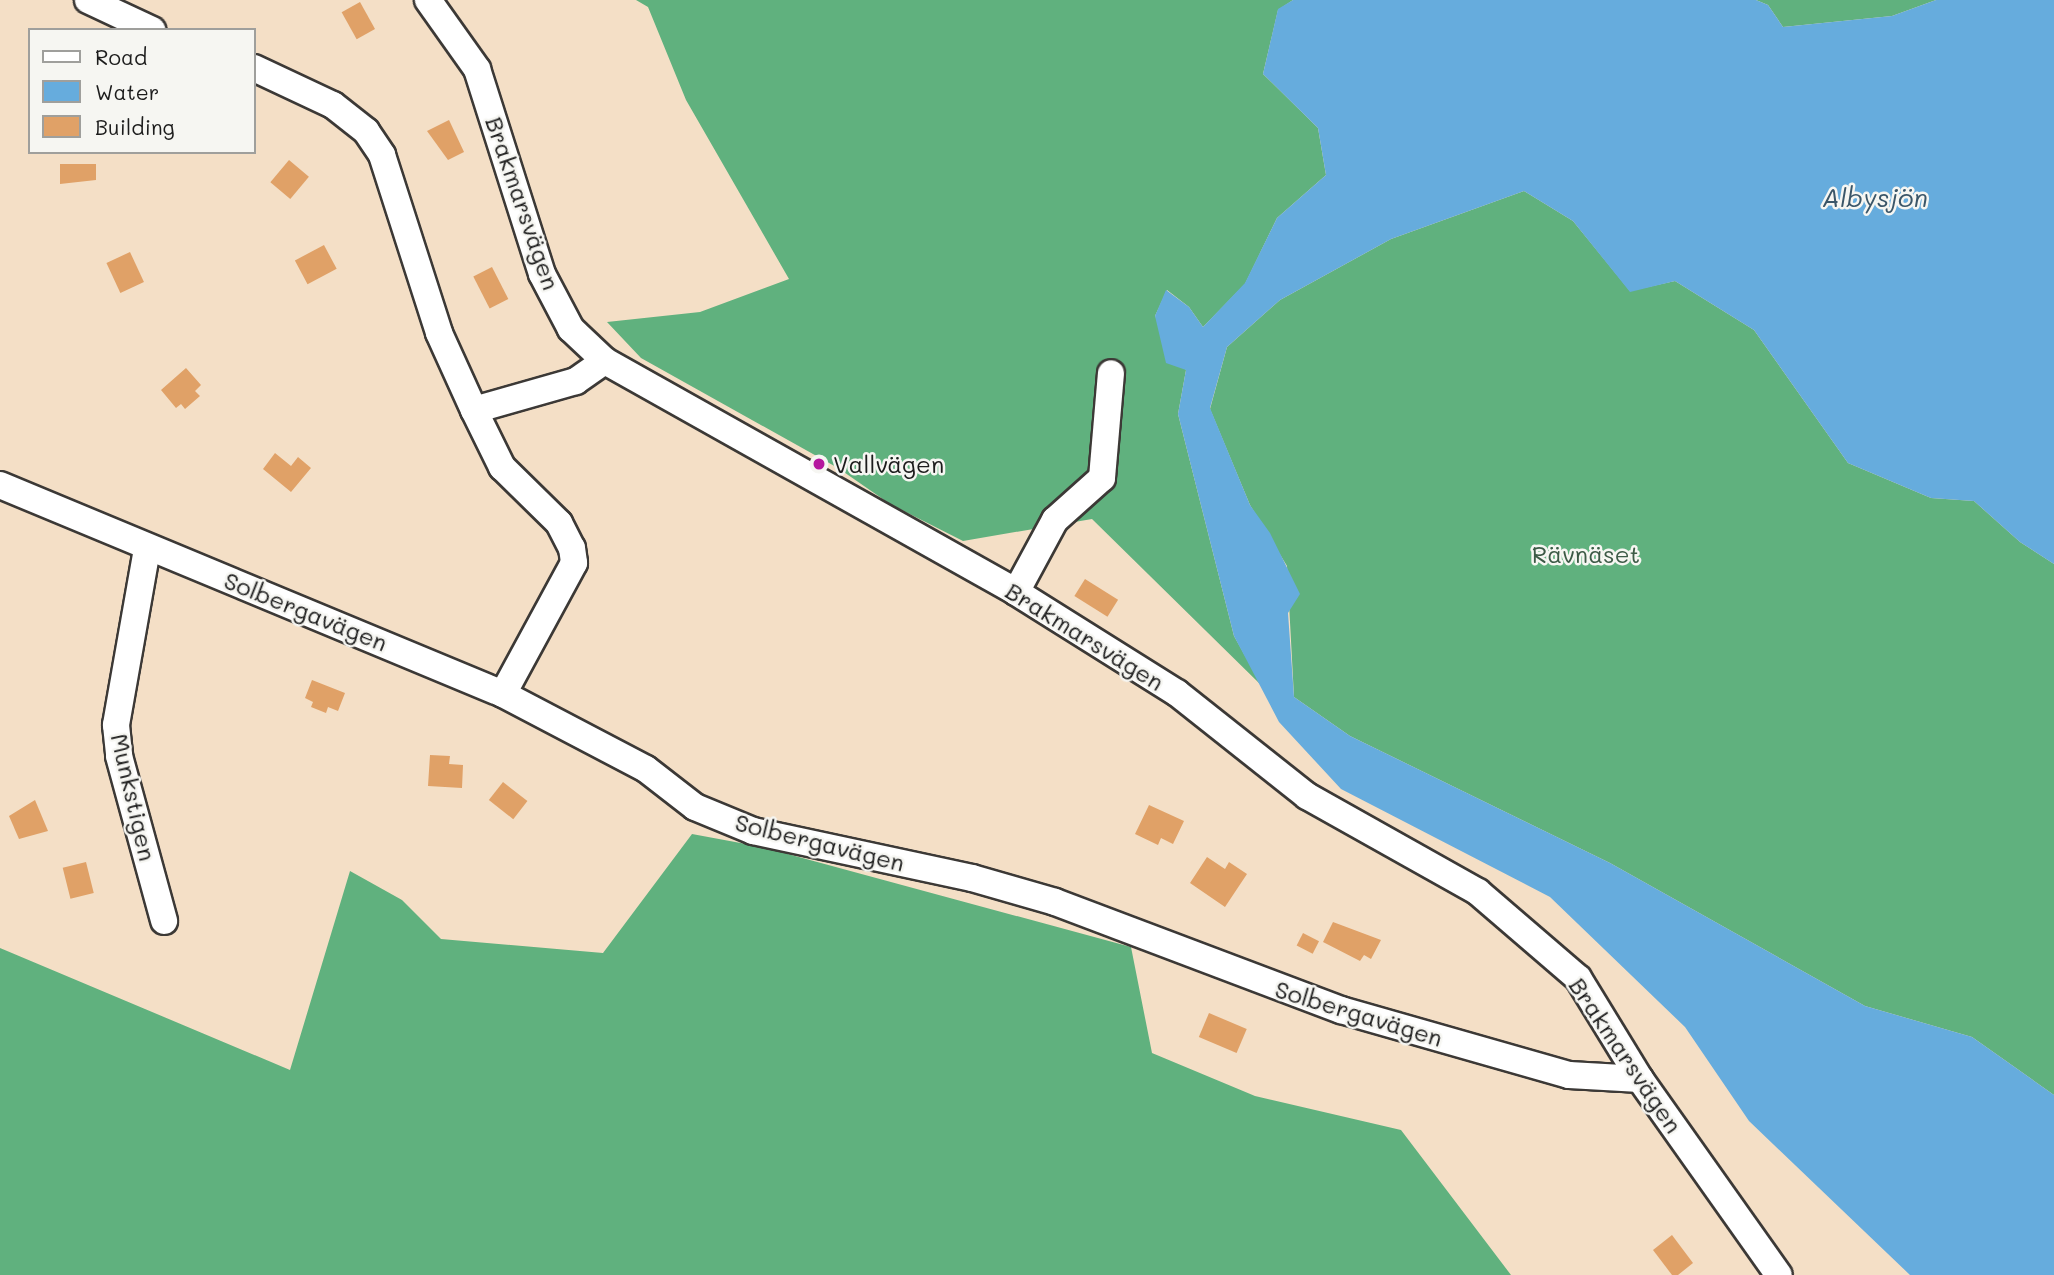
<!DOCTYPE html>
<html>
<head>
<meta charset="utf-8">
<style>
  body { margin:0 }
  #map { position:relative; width:2054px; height:1275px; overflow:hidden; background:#f4dfc6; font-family:Mali,sans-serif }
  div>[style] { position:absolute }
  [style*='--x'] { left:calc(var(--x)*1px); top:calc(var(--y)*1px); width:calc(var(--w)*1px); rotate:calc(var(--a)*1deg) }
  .forest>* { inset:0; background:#60b17e }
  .water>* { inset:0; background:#66acdd }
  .building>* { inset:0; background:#e0a167; transform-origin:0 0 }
  .roads { filter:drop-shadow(2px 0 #3c3936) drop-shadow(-2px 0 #3c3936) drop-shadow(0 2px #3c3936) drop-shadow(0 -2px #3c3936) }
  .minor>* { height:26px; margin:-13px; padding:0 13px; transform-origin:13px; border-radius:13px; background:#fff }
  .dots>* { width:19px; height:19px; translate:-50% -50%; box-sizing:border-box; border:4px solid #f6f6f2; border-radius:50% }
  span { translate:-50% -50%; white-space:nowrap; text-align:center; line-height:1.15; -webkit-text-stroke:5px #f6f6f2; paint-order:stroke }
  .street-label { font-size:24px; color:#1c1c1c }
  .poi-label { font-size:24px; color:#1c1c1c }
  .left { translate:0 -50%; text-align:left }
  .park-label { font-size:24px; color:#3c5a46 }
  .water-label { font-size:26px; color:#3a5669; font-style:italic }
  .legend { position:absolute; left:28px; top:28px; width:228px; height:126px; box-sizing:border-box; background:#f6f6f2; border:2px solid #9f9f9c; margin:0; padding:9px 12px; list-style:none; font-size:21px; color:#1c1c1c }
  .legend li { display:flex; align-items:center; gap:14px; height:35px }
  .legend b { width:35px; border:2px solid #9f9f9c }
</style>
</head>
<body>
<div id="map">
  <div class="forest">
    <div style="clip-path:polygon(636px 0,1293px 0,1278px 10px,1263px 74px,1318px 128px,1326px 175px,1277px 218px,1245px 284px,1203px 327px,1189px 307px,1167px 290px,1155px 316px,1186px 370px,1178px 414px,1234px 636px,1262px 686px,1092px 519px,963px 541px,890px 504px,838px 468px,641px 358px,607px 322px,700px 312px,789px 279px,686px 100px,648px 7px)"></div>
    <div style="clip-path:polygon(1756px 0,1936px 0,1892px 16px,1783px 27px,1768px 5px)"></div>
    <div style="clip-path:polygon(1524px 191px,1573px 221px,1630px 291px,1675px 281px,1754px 330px,1848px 463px,1931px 498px,1974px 501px,2020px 542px,2054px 564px,2054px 1095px,1972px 1037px,1865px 1006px,1610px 863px,1350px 736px,1294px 697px,1287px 566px,1250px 505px,1210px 409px,1227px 347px,1280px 300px,1391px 239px)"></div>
    <div style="clip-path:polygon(692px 834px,762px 847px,1131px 947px,1152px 1053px,1255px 1096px,1401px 1130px,1511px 1275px,0 1275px,0 948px,290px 1070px,350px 871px,402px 900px,441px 939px,603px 953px)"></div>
  </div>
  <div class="water">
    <div style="clip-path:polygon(1293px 0,1756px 0,1768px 5px,1783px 27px,1892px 16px,1936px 0,2054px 0,2054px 564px,2020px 542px,1974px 501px,1931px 498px,1848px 463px,1754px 330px,1675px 281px,1630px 292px,1573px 221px,1524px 191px,1391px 239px,1280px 300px,1227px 347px,1210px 408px,1250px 505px,1270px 533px,1300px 594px,1288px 613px,1294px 697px,1350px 736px,1610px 863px,1865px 1006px,1972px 1037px,2054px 1095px,2054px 1275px,1910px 1275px,1749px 1121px,1685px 1027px,1550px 897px,1341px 789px,1279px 722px,1234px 636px,1178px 414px,1186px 370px,1166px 363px,1155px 316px,1166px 290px,1189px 307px,1203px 327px,1245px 283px,1277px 218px,1326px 175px,1318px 128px,1263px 74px,1278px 9px)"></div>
  </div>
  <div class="building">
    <div style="left:360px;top:2px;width:31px;height:21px;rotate:61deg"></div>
    <div style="clip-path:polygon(449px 120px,464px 152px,448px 160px,427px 131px)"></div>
    <div style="left:289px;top:160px;width:26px;height:29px;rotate:40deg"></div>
    <div style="clip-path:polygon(60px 164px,96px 164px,96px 180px,60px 184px)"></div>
    <div style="left:324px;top:245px;width:27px;height:33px;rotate:62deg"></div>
    <div style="left:130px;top:252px;width:33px;height:26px;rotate:65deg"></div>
    <div style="left:492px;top:267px;width:36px;height:21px;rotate:63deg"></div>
    <div style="clip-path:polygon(186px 368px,201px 385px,195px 391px,200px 396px,185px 409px,181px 404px,176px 408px,161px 390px)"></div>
    <div style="clip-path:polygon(275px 453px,291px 466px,298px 457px,311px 468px,291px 492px,263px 469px)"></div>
    <div style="left:1085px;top:579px;width:39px;height:20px;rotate:32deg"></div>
    <div style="clip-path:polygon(312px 680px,345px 693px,338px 711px,328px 707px,326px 713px,311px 707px,313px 702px,305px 698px)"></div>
    <div style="clip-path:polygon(430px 755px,450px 756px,449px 764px,463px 765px,462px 788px,428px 786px)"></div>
    <div style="left:503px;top:782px;width:31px;height:23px;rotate:38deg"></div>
    <div style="clip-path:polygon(35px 800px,48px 831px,19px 839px,9px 816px)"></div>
    <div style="clip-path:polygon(1149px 805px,1184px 821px,1173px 844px,1161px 838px,1158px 845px,1135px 834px)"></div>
    <div style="clip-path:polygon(1207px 857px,1225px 869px,1229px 862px,1247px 874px,1225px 907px,1190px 883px)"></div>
    <div style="left:86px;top:862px;width:32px;height:24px;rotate:76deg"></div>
    <div style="clip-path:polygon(1333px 922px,1381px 940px,1371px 959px,1364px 955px,1360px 961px,1323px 942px)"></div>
    <div style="left:1303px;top:933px;width:18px;height:14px;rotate:27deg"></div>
    <div style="left:1209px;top:1013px;width:41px;height:26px;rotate:23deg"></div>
    <div style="clip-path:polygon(1672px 1235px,1693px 1263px,1678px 1275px,1672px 1275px,1653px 1250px)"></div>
  </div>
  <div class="roads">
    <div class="minor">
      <div style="--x:88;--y:0;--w:71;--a:25.1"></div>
      <div style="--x:428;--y:0;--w:85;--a:54.6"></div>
      <div style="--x:477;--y:69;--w:215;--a:72.4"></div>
      <div style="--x:542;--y:274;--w:62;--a:62.2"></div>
      <div style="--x:571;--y:329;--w:47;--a:43.3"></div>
      <div style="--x:605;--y:361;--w:471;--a:29.3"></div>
      <div style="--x:1016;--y:592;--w:190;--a:32.1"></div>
      <div style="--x:1177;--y:693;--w:166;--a:38.4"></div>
      <div style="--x:1307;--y:796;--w:196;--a:29.3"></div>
      <div style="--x:1478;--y:892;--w:132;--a:40.7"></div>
      <div style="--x:1578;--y:978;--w:119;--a:58.5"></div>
      <div style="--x:1640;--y:1079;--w:240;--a:54.7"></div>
      <div style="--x:254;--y:68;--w:87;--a:25.1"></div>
      <div style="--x:333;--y:105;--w:42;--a:38.2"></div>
      <div style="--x:366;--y:131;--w:29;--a:56"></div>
      <div style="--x:382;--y:155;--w:187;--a:72.2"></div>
      <div style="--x:439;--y:333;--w:85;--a:65.6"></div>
      <div style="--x:474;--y:410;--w:64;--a:63.8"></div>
      <div style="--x:502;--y:467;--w:80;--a:44.5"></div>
      <div style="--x:559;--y:523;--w:28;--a:63"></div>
      <div style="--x:572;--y:548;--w:15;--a:82"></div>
      <div style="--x:574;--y:563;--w:149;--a:118.5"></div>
      <div style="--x:474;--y:410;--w:106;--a:-15.9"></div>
      <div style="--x:576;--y:381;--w:35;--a:-35"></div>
      <div style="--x:0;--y:485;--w:545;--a:22.56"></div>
      <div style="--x:503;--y:694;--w:161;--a:27.7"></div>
      <div style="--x:646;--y:769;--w:62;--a:37.8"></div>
      <div style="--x:695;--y:807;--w:63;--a:22.5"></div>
      <div style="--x:753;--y:831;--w:224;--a:12.1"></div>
      <div style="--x:972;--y:878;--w:86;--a:16.1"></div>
      <div style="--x:1055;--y:902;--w:306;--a:20.7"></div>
      <div style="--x:1341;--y:1010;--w:237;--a:15.9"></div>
      <div style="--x:1569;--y:1075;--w:71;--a:3.2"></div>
      <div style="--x:147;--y:549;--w:179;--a:100"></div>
      <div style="--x:116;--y:725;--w:31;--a:84"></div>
      <div style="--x:119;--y:756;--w:171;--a:74.7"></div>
      <div style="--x:1016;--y:592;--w:82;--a:-61.6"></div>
      <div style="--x:1055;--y:520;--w:63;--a:-41.8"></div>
      <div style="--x:1102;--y:478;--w:105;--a:-85.1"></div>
    </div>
  </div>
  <div class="dots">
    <div style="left:819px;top:464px;background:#b5179e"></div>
  </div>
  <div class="street-label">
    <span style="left:523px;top:203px;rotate:71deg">Brakmarsvägen</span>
    <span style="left:306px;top:611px;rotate:22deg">Solbergavägen</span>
    <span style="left:1085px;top:636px;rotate:32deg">Brakmarsvägen</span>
    <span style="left:134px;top:797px;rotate:77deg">Munkstigen</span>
    <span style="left:820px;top:842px;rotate:14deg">Solbergavägen</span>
    <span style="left:1359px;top:1013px;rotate:17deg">Solbergavägen</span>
    <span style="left:1626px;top:1055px;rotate:56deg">Brakmarsvägen</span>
  </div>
  <div class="poi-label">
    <span class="left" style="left:833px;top:464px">Vallvägen</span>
  </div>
  <div class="park-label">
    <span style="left:1586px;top:554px">Rävnäset</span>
  </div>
  <div class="water-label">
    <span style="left:1875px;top:198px">Albysjön</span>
  </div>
  <ul class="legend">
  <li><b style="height:9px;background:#fff"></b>Road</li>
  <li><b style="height:19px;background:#66acdd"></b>Water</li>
  <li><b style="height:19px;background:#e0a167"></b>Building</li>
  </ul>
</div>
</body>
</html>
